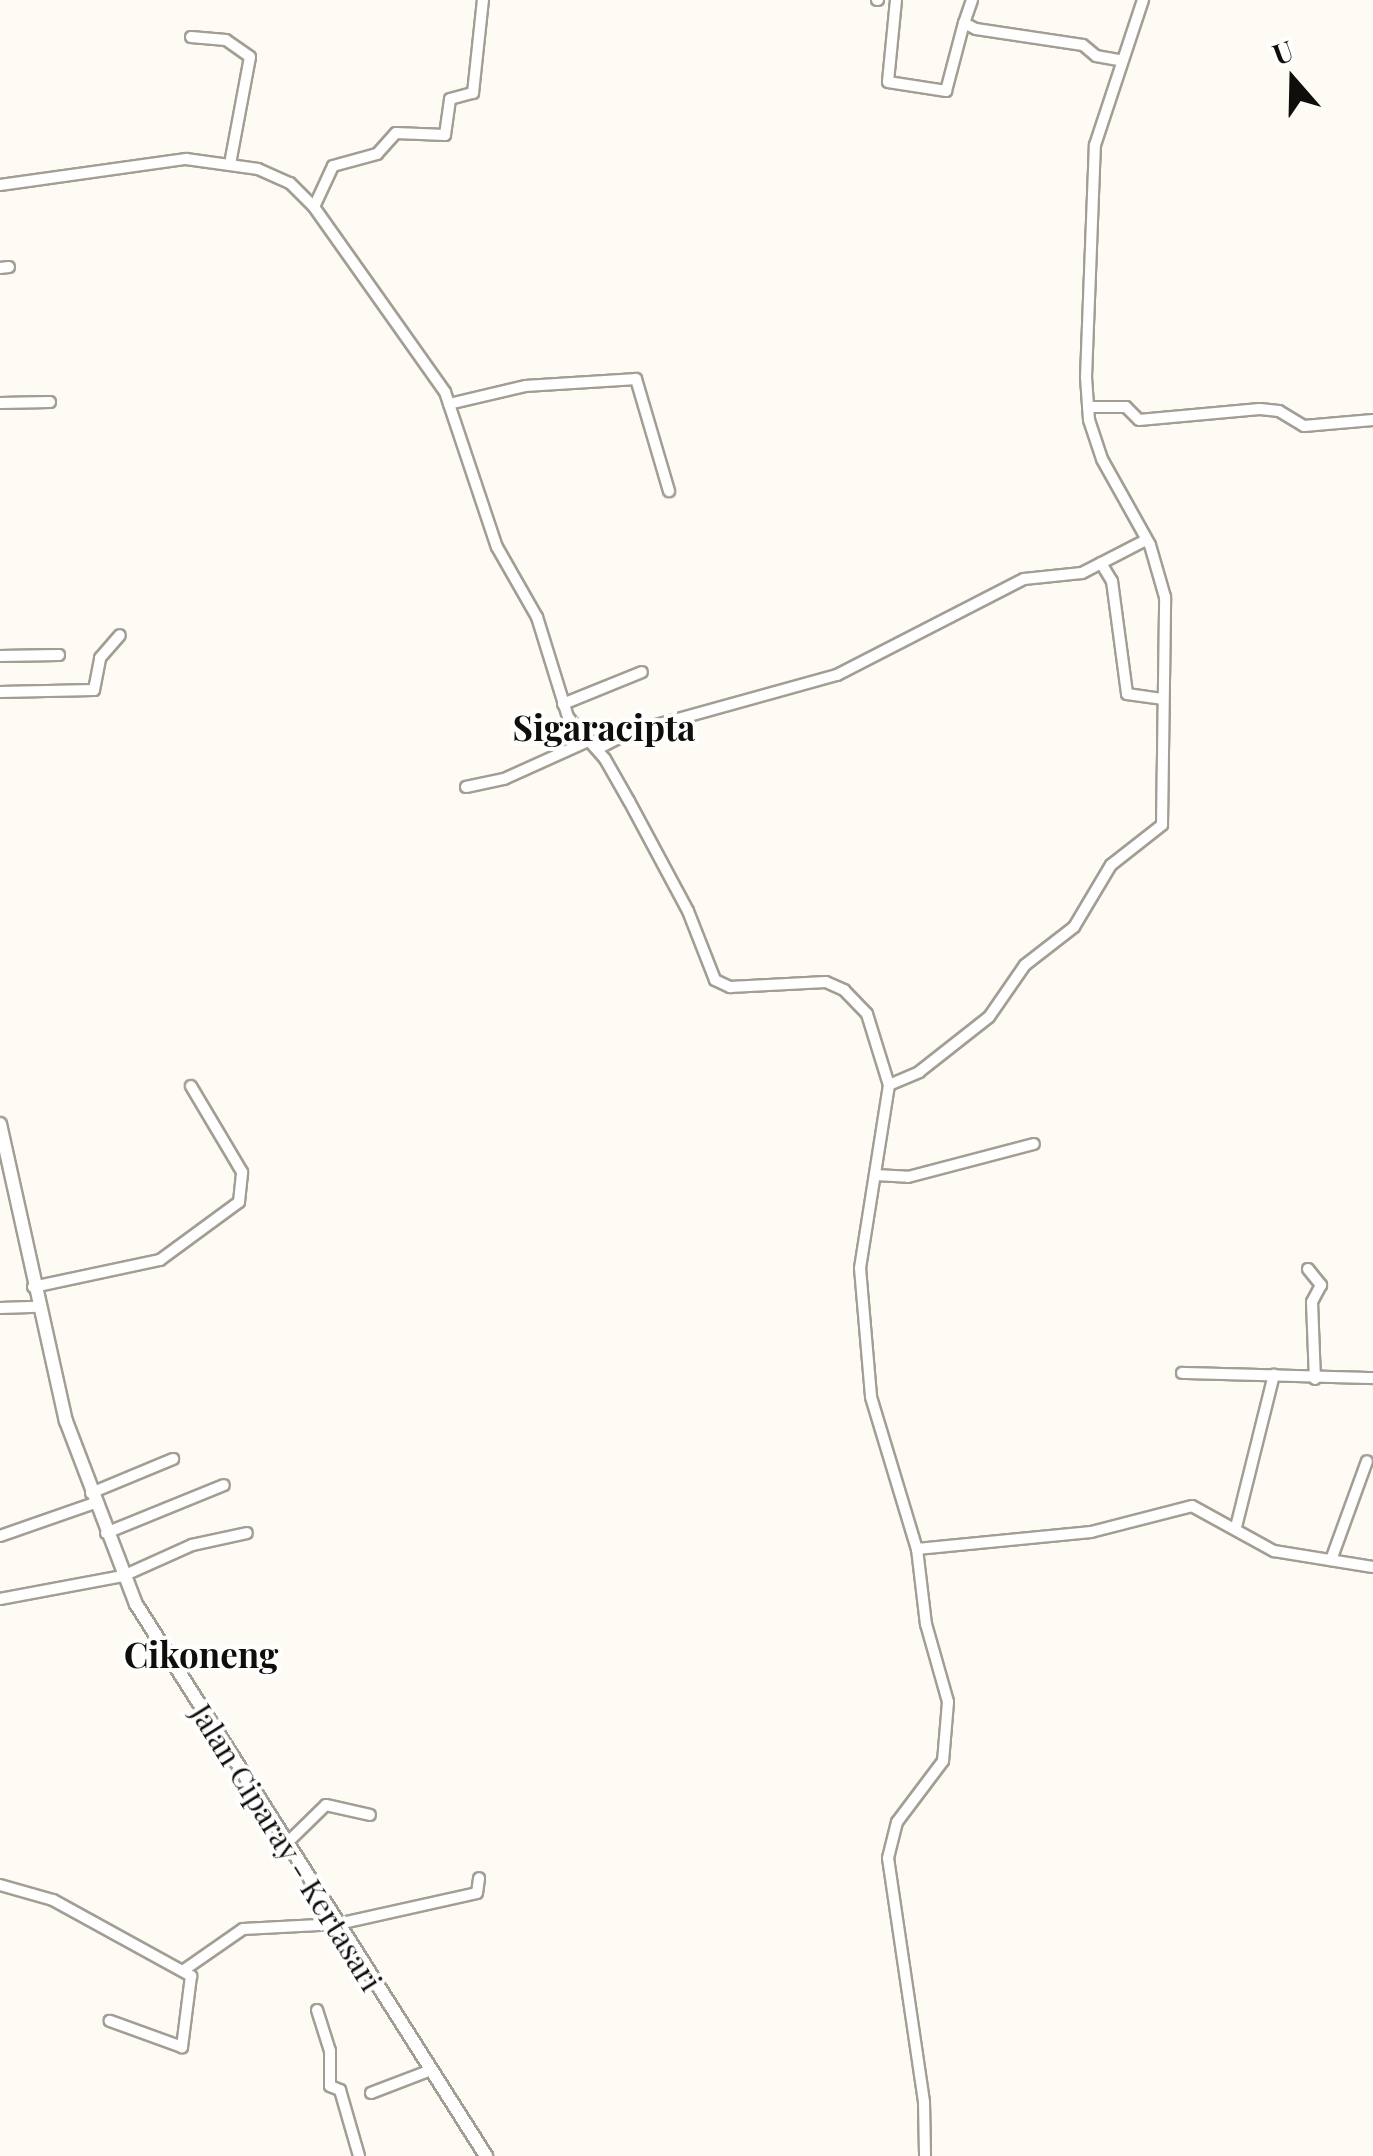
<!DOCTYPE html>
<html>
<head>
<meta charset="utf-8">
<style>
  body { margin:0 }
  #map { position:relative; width:1373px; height:2156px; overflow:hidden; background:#fefbf5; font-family:"Playfair Display",serif }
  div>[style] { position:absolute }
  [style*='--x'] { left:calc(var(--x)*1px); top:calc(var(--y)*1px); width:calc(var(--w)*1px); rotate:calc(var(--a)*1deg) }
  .roads { filter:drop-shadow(2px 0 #a39e94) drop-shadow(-2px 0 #a39e94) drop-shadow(0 2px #a39e94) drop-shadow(0 -2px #a39e94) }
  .minor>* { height:10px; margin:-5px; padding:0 5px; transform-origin:5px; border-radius:5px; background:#fff }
  .major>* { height:12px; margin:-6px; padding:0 6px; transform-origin:6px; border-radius:6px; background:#fff }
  span { translate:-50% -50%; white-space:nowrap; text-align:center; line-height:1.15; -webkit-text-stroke:8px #fff; paint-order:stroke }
  .street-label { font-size:30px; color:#100e0b }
  .quarter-label { font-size:35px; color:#100e0b; font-weight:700 }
  .north { position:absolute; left:1243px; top:30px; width:100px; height:100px; -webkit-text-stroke:8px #fff; paint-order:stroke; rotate:340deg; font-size:28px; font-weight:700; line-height:40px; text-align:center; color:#100e0b }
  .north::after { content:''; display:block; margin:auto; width:35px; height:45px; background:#100e0b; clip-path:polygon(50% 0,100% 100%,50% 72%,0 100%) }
</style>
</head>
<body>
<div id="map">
  <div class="roads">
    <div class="minor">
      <div style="--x:877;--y:0;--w:1;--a:0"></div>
      <div style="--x:896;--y:0;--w:82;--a:95.6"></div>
      <div style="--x:888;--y:82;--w:59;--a:8.8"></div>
      <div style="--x:946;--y:91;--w:70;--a:-75.2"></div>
      <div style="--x:972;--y:0;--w:24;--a:109"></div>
      <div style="--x:964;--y:23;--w:13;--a:27"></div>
      <div style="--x:976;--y:29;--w:108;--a:8.5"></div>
      <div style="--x:1083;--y:45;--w:17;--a:40"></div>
      <div style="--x:1096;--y:56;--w:23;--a:10"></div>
      <div style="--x:191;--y:37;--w:35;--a:5"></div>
      <div style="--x:226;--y:40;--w:29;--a:35"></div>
      <div style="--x:250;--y:57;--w:109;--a:100.6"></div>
      <div style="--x:0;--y:185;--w:188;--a:-8"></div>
      <div style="--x:186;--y:159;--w:73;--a:7.9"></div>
      <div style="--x:258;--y:169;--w:35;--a:24"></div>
      <div style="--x:290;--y:183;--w:34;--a:45"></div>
      <div style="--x:314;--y:207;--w:227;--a:54.7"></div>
      <div style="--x:445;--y:392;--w:163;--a:71.5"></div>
      <div style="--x:497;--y:547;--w:81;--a:60.3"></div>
      <div style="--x:537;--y:617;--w:105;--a:72.8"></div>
      <div style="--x:568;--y:717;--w:56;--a:48.6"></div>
      <div style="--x:605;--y:759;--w:48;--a:60.3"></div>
      <div style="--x:629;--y:801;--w:125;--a:61.8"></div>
      <div style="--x:688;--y:911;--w:74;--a:68.6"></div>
      <div style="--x:715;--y:980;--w:17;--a:25"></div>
      <div style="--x:730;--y:987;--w:96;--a:-3"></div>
      <div style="--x:826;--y:982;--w:20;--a:24"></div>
      <div style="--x:844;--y:990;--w:33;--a:46"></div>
      <div style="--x:867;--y:1014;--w:74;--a:72.8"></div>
      <div style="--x:889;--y:1085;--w:185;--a:99"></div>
      <div style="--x:860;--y:1268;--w:129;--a:85.1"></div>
      <div style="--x:871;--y:1397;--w:159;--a:73.2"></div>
      <div style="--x:917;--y:1549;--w:76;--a:83.2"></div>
      <div style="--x:926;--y:1624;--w:81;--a:74.2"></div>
      <div style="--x:948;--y:1702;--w:59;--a:94.8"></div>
      <div style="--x:943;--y:1761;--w:76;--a:127"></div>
      <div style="--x:897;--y:1822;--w:37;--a:104"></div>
      <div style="--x:888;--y:1858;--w:247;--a:81.6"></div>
      <div style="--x:924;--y:2102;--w:54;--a:88.9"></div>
      <div style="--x:314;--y:207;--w:45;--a:-65.1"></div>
      <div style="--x:333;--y:166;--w:46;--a:-15.3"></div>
      <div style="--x:377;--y:154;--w:28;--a:-48"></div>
      <div style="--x:396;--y:133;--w:49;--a:2.3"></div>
      <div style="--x:445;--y:135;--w:36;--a:-82"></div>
      <div style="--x:450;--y:99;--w:24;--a:-15"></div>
      <div style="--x:473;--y:93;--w:94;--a:-83.9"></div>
      <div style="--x:0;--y:268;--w:9;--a:-6"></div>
      <div style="--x:0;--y:403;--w:50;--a:-1.1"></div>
      <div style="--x:449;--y:404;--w:79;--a:-13.2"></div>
      <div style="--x:526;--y:386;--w:110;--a:-3.6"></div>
      <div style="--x:636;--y:379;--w:117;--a:73.6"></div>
      <div style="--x:1088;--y:407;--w:38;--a:0"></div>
      <div style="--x:1126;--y:407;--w:18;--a:45"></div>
      <div style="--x:1139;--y:420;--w:121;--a:-5.2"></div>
      <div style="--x:1260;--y:409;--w:19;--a:6"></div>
      <div style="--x:1279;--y:411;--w:29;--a:31"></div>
      <div style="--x:1304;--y:426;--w:69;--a:-5"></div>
      <div style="--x:1101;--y:563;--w:21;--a:59"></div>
      <div style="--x:1112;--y:581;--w:114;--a:82.4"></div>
      <div style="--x:1127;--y:694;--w:35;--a:8"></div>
      <div style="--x:0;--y:656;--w:59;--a:-1"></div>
      <div style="--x:0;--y:692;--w:94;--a:-1.2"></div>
      <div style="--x:94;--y:690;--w:33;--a:-79"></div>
      <div style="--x:100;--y:658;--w:30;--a:-49"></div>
      <div style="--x:563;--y:704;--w:85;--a:-22.1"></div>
      <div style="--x:597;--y:749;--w:38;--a:-27"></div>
      <div style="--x:631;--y:732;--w:214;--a:-15.5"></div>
      <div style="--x:837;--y:675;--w:210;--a:-27.2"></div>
      <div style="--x:1024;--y:579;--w:58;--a:-5.9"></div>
      <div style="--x:1082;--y:573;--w:70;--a:-27.3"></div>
      <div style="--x:466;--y:787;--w:39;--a:-12"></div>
      <div style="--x:504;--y:779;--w:90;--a:-24.3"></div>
      <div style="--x:889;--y:1085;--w:33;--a:-23"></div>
      <div style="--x:919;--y:1072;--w:89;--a:-38.2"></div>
      <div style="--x:989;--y:1017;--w:63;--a:-55.3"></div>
      <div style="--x:1025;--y:965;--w:62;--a:-37.8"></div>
      <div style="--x:1074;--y:927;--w:72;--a:-59.2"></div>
      <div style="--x:1111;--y:865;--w:65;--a:-38.1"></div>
      <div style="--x:1162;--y:825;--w:228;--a:-89.2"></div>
      <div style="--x:1165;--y:597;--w:54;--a:-106.1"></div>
      <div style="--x:1150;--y:545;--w:98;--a:-119.2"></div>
      <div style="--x:1102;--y:459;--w:41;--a:-108.4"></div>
      <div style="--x:1089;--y:420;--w:43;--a:-94"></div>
      <div style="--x:1086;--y:377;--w:232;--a:-87.8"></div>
      <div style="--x:1095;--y:145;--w:153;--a:-71.7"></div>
      <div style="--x:875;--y:1175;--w:33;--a:3"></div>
      <div style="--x:908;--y:1177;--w:130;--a:-14.7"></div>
      <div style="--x:1308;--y:1269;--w:21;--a:51"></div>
      <div style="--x:1321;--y:1285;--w:19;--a:118"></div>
      <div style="--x:1312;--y:1302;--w:77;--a:87.8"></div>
      <div style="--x:33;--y:1287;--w:130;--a:-12"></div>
      <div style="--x:160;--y:1260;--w:98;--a:-36.3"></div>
      <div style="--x:239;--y:1202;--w:30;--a:-84"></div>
      <div style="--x:242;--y:1172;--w:100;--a:-120.7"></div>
      <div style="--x:0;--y:1308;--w:38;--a:-2"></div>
      <div style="--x:1182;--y:1373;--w:191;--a:1.5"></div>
      <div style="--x:91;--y:1493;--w:89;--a:-22.5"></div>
      <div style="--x:1236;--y:1527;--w:157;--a:-76"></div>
      <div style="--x:106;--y:1533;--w:127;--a:-22.1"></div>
      <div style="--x:0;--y:1536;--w:101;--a:-19.2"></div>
      <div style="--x:917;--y:1549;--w:175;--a:-5.6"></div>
      <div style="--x:1091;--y:1532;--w:104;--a:-14.4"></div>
      <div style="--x:1192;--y:1506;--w:94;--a:28.8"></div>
      <div style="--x:1274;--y:1551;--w:100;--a:9.2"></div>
      <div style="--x:1331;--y:1560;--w:105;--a:-70"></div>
      <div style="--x:0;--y:1599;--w:125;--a:-10.6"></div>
      <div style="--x:123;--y:1576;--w:76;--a:-24.2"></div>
      <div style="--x:192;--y:1545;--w:56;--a:-12.3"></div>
      <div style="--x:287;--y:1843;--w:54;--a:-44.3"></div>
      <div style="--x:326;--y:1805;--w:45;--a:12.8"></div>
      <div style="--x:0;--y:1885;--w:55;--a:15.8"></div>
      <div style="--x:53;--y:1900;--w:158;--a:28.8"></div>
      <div style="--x:191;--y:1976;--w:72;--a:97.2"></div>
      <div style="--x:182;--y:2047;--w:77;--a:-160.1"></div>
      <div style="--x:184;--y:1970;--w:72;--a:-34.8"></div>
      <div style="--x:243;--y:1929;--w:95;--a:-3"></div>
      <div style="--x:338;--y:1924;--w:142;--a:-12.6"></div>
      <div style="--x:477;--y:1893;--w:15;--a:-82"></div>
      <div style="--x:317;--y:2010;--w:43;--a:72.4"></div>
      <div style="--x:330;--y:2051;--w:35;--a:90"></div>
      <div style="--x:330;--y:2086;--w:11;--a:22"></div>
      <div style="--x:340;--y:2090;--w:69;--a:73.9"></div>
      <div style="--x:371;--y:2093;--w:64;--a:-21"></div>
    </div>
    <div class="major">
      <div style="--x:0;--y:1124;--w:304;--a:77.5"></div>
      <div style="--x:66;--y:1421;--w:196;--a:69.1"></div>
      <div style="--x:136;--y:1604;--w:654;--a:57.62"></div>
    </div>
  </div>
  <div class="street-label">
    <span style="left:287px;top:1847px;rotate:58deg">Jalan Ciparay - Kertasari</span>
  </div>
  <div class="quarter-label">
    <span style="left:604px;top:727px">Sigaracipta</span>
    <span style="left:201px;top:1654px">Cikoneng</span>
  </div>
  <div class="north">U</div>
</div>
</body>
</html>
